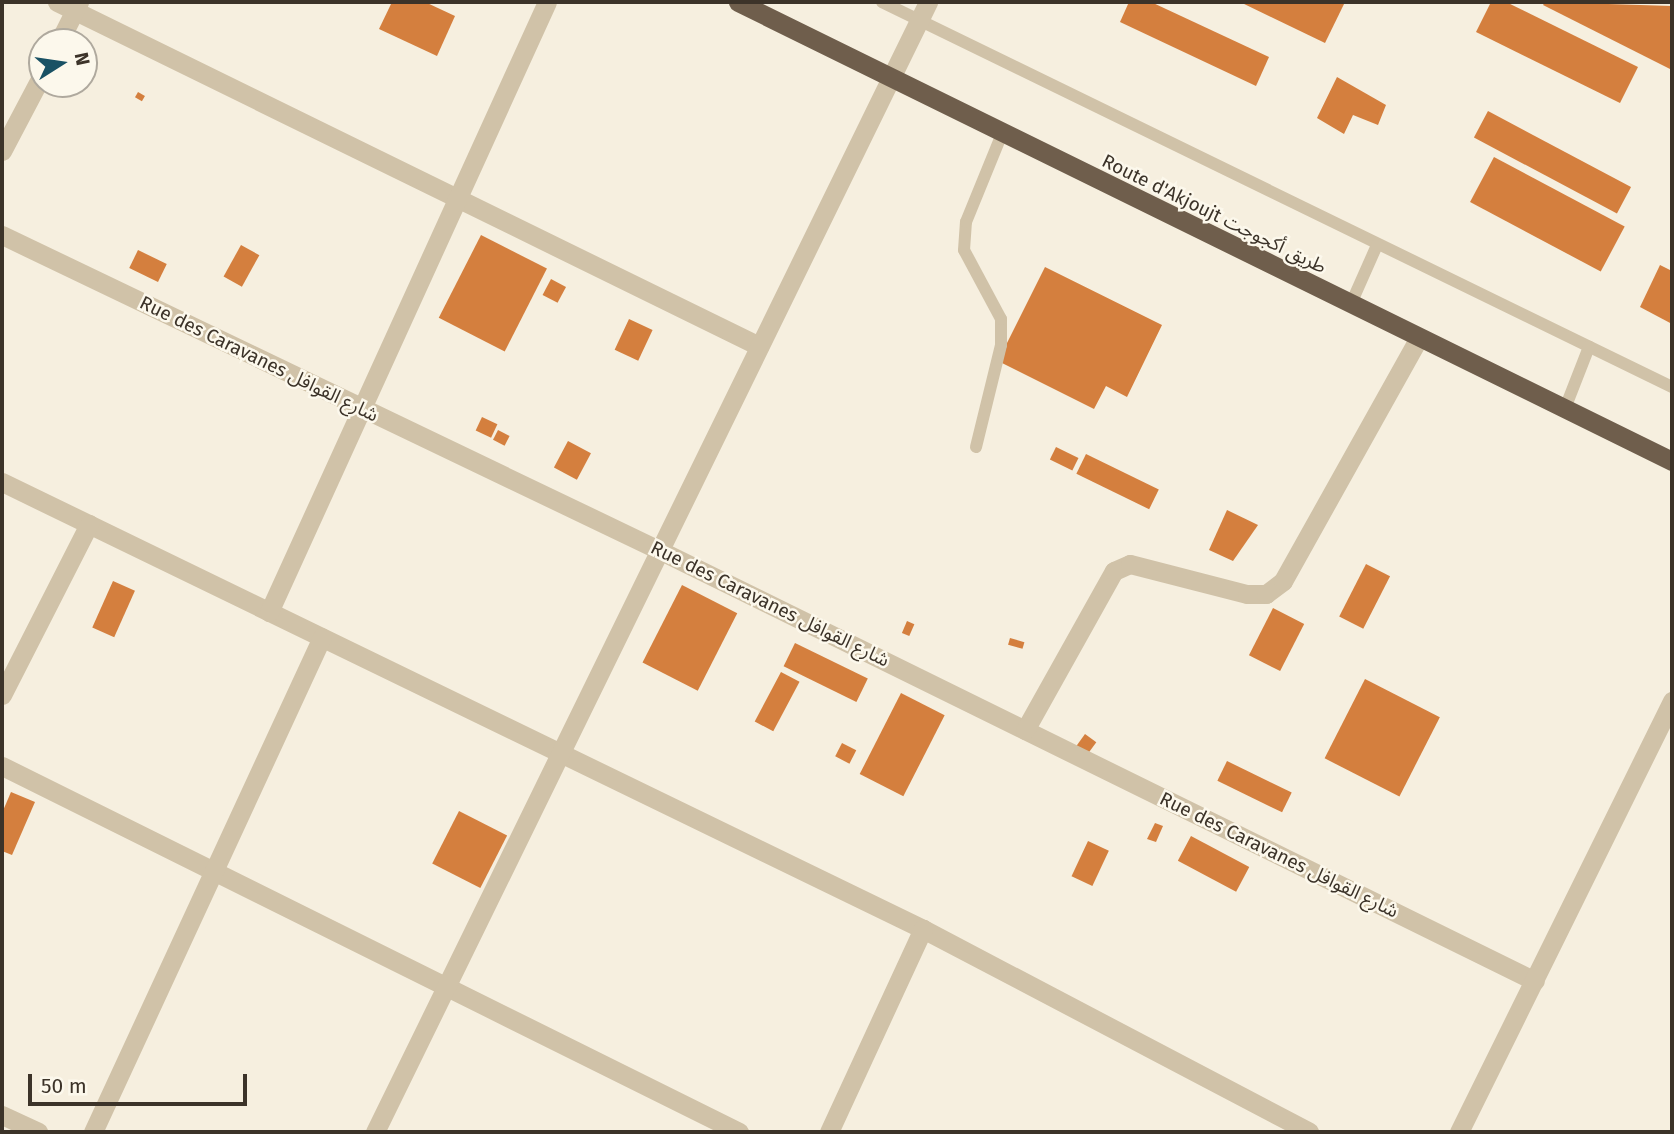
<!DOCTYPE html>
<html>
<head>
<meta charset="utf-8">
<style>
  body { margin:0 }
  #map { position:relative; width:1674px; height:1134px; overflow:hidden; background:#f6efdf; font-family:"Fira Sans","Noto Sans Arabic",sans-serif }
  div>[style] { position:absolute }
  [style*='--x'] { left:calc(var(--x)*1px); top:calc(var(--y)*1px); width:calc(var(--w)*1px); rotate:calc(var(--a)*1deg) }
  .building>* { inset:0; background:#d47f3e; transform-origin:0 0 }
  .service>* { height:12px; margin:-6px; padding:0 6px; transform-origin:6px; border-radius:6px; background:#d0c2a8 }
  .minor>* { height:19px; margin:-9.5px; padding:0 9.5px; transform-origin:9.5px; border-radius:9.5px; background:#d0c2a8 }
  .tertiary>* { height:19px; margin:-9.5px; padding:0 9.5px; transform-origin:9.5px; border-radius:9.5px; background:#d0c2a8 }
  .trunk>* { height:19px; margin:-9.5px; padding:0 9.5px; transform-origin:9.5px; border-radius:9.5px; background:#6f5e4c }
  span { translate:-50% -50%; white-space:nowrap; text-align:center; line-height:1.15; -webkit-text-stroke:5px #fcf8ec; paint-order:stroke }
  .street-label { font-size:19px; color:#3c3329 }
  .frame { position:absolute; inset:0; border:4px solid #3c3329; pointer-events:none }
  .north { position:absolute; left:28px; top:28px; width:70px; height:70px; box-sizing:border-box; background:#fcf8ec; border:2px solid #afa99e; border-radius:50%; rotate:78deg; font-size:19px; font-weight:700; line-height:28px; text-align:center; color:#3c3329 }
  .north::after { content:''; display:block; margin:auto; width:24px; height:32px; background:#195164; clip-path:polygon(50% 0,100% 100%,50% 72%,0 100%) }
  .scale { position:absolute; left:28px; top:1074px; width:219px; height:32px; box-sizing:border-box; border:4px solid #3c3329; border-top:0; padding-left:9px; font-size:21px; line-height:24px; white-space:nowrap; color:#3c3329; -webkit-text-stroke:5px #fcf8ec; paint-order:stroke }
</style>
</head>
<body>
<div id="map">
  <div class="building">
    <div style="clip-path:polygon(392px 2px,425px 2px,455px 16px,437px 56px,379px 29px)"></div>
    <div style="clip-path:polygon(1129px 2px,1151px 2px,1269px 57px,1256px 86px,1120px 22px)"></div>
    <div style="clip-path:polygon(1240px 2px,1345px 2px,1325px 43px)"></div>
    <div style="clip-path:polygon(1491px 2px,1506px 2px,1638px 67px,1620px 103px,1476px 32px)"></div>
    <div style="clip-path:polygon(1545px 2px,1672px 6px,1672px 70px,1543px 5px)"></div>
    <div style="clip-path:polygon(1337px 77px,1386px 105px,1378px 125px,1353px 115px,1344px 134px,1317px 118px)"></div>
    <div style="left:138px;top:92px;width:8px;height:6px;rotate:30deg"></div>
    <div style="left:1488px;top:111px;width:162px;height:30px;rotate:28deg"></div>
    <div style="left:1494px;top:157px;width:148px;height:51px;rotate:28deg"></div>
    <div style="left:481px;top:235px;width:74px;height:93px;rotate:27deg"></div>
    <div style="left:241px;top:245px;width:21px;height:36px;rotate:29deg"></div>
    <div style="left:138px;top:250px;width:32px;height:20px;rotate:26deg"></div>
    <div style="clip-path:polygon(1660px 265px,1672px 271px,1672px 324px,1640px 307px)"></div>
    <div style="clip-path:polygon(1045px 267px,1162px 325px,1127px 397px,1106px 386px,1094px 409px,998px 361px)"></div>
    <div style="left:551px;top:279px;width:17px;height:18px;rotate:28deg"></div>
    <div style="left:629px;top:319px;width:26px;height:34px;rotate:25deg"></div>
    <div style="left:482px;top:417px;width:17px;height:15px;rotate:25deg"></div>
    <div style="left:498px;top:430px;width:13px;height:11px;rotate:27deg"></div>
    <div style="left:568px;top:441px;width:26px;height:30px;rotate:28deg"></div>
    <div style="left:1056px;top:447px;width:25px;height:14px;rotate:26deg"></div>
    <div style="left:1086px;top:454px;width:81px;height:22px;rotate:26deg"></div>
    <div style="clip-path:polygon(1227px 510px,1258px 525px,1233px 561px,1209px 550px)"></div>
    <div style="left:1366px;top:564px;width:27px;height:59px;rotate:27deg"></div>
    <div style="left:113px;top:581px;width:24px;height:51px;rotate:24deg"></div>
    <div style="left:682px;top:585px;width:62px;height:87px;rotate:27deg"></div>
    <div style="left:1273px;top:608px;width:35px;height:53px;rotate:27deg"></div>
    <div style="left:907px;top:621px;width:8px;height:13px;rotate:23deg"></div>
    <div style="left:1010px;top:638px;width:15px;height:7px;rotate:16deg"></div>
    <div style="left:795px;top:643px;width:81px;height:26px;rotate:26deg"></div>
    <div style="left:781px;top:672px;width:21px;height:56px;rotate:28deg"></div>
    <div style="left:1365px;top:679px;width:84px;height:89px;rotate:27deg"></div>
    <div style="left:901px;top:693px;width:49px;height:91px;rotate:27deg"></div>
    <div style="left:1085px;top:734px;width:14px;height:15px;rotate:36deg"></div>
    <div style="left:842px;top:743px;width:16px;height:15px;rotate:27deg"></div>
    <div style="left:1227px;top:761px;width:72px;height:22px;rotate:26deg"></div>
    <div style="clip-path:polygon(11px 792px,35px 802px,12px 855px,2px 851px,2px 813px)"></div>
    <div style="left:459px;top:811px;width:54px;height:59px;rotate:27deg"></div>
    <div style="clip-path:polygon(1155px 823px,1163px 826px,1156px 842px,1147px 839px)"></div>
    <div style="left:1191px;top:836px;width:66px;height:28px;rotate:28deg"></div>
    <div style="left:1088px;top:841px;width:23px;height:39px;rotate:25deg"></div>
  </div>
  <div class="service">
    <div style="--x:882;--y:2;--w:879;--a:25.98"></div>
    <div style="--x:1350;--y:306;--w:67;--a:-66.1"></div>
    <div style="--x:1564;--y:411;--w:69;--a:-68.7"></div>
    <div style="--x:976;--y:447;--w:105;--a:-76.2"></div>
    <div style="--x:1001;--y:345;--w:26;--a:-90"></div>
    <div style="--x:1001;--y:319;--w:78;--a:-118.2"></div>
    <div style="--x:964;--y:250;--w:28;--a:-86"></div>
    <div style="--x:966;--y:222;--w:95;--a:-67.8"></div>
  </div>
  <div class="minor">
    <div style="--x:57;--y:2;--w:782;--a:26.11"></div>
    <div style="--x:59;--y:42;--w:45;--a:-63.4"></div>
    <div style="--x:2;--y:151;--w:86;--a:-62.2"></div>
    <div style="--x:2;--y:235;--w:729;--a:25.62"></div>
    <div style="--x:659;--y:550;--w:976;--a:26.2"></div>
    <div style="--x:2;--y:482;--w:1024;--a:25.89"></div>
    <div style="--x:923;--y:929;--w:436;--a:27.7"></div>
    <div style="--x:269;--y:612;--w:670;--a:-65.5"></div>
    <div style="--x:2;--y:695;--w:192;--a:-63"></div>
    <div style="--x:1025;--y:730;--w:182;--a:-60.8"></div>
    <div style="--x:1114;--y:571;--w:17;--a:-24"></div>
    <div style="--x:1130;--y:564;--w:121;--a:14.4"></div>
    <div style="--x:1247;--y:594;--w:19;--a:0"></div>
    <div style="--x:1266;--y:594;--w:21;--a:-37"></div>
    <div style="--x:1283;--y:581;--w:277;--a:-60.8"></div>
    <div style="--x:2;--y:766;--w:823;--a:26.41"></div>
    <div style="--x:2;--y:1115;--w:40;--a:25"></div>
    <div style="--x:93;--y:1132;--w:545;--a:-65.17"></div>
    <div style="--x:375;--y:1132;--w:1258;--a:-63.92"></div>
    <div style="--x:829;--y:1132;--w:224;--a:-65.2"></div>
  </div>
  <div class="tertiary">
    <div style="--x:1459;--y:1132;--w:481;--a:-63.7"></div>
  </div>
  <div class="trunk">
    <div style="--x:738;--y:2;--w:1041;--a:26.17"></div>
  </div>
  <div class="street-label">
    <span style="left:1214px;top:214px;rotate:26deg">Route d'Akjoujt طريق أكجوجت</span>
    <span style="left:259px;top:359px;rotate:26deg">Rue des Caravanes شارع القوافل</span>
    <span style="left:770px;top:604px;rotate:26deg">Rue des Caravanes شارع القوافل</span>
    <span style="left:1279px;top:855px;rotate:26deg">Rue des Caravanes شارع القوافل</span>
  </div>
  <div class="frame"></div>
  <div class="north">N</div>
  <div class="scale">50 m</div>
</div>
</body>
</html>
